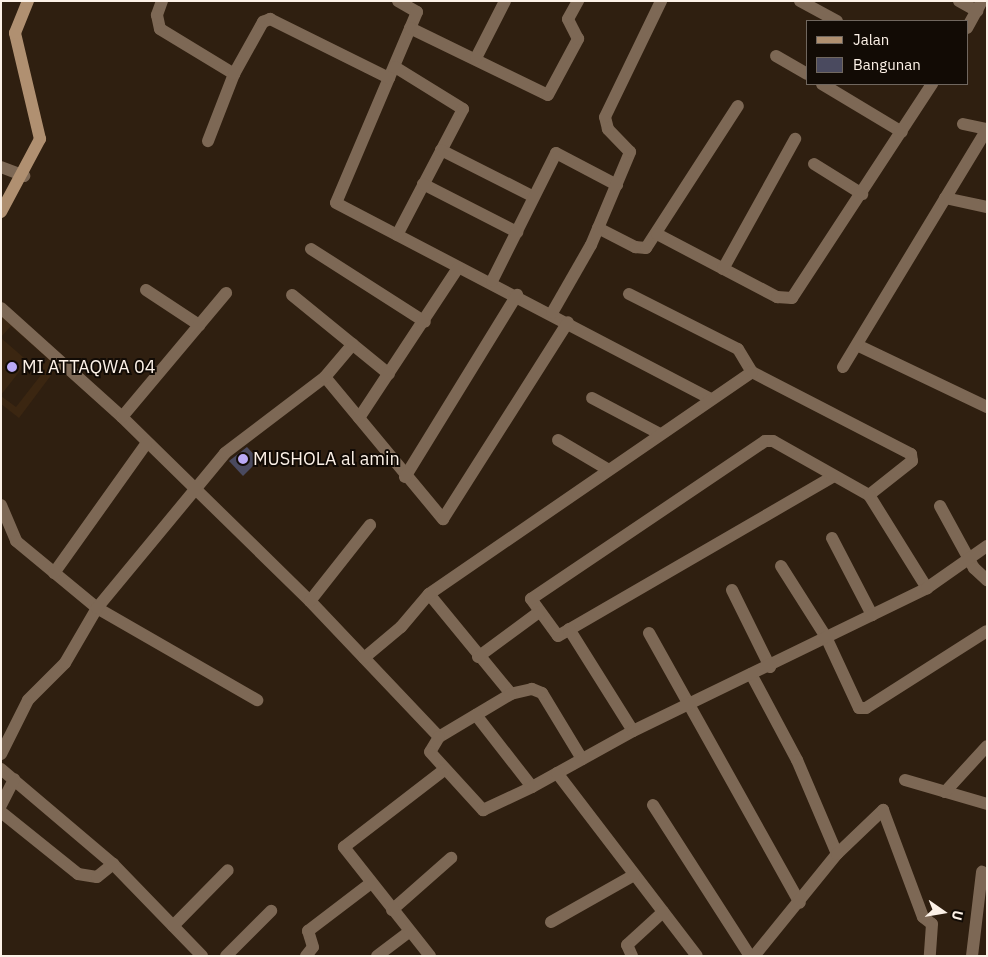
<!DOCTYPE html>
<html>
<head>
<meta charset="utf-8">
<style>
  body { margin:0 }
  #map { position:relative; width:988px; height:957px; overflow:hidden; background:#2f1f10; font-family:"IBM Plex Sans",sans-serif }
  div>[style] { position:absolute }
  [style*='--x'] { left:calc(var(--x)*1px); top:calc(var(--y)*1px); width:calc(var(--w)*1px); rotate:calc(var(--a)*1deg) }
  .built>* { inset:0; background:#3b2611 }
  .building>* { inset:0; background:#4a4a5f }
  .street>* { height:12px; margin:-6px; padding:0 6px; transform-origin:6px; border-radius:6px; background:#7d6855 }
  .secondary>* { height:12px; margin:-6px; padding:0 6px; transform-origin:6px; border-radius:6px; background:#b09071 }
  .dots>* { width:14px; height:14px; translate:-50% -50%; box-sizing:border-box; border:2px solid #120b05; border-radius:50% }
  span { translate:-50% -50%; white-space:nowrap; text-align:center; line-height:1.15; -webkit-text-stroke:4px #120b05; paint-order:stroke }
  .poi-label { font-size:18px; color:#fcf1e7 }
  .left { translate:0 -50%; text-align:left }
  .frame { position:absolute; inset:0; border:2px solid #fcf1e7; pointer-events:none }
  .legend { position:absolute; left:806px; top:20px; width:162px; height:65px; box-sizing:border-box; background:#120b05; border:1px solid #70675f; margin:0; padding:6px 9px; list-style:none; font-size:15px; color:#fcf1e7 }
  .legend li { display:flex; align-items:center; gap:10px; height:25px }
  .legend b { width:25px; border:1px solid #70675f }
  .north { position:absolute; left:918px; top:887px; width:50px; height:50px; -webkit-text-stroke:4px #120b05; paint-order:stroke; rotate:103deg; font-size:14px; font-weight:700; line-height:20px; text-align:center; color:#fcf1e7 }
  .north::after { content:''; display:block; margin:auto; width:18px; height:22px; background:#fcf1e7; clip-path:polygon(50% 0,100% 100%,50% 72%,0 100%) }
</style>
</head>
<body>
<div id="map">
  <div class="built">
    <div style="clip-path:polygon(1px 310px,61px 362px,19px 418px,1px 404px,1px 396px,16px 407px,41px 375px,26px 363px,1px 395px,1px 338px,38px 370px,48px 359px,11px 326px,1px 337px)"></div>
  </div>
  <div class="building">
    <div style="clip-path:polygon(247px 447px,259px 460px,243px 476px,229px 461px)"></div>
  </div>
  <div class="street">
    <div style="--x:162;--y:1;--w:15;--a:110"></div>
    <div style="--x:157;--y:15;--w:14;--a:78"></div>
    <div style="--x:160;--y:29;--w:87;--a:31.3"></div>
    <div style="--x:234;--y:74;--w:72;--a:111.2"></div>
    <div style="--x:398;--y:1;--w:22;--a:30"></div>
    <div style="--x:417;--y:12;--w:207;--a:113"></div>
    <div style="--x:336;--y:203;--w:423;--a:27.6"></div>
    <div style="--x:800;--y:1;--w:42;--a:28.4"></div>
    <div style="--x:959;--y:1;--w:21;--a:29"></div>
    <div style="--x:410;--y:28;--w:153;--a:25.9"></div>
    <div style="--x:548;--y:95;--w:64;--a:-61.8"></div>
    <div style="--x:578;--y:39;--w:22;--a:-117"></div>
    <div style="--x:568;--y:19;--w:21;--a:-61"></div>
    <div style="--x:967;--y:28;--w:31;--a:-61"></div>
    <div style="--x:776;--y:56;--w:36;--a:30"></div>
    <div style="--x:476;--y:58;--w:64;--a:-63"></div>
    <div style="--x:395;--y:67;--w:80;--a:31.7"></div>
    <div style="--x:463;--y:109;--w:142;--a:117.6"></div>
    <div style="--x:234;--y:74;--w:60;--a:-60.9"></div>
    <div style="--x:263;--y:22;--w:8;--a:-23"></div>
    <div style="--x:270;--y:19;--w:133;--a:26.4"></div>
    <div style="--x:822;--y:84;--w:93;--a:31"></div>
    <div style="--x:963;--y:124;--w:25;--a:12"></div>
    <div style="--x:441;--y:150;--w:102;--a:26.8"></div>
    <div style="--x:814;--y:164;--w:57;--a:32"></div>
    <div style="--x:1;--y:167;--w:25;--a:21"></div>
    <div style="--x:423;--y:184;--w:106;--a:27.1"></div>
    <div style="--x:945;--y:198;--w:43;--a:12.1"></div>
    <div style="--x:598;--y:228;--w:42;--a:27.2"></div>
    <div style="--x:635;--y:247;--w:11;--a:5"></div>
    <div style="--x:646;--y:248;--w:169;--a:-57.1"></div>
    <div style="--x:657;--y:234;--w:136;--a:27.7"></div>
    <div style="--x:777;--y:297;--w:15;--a:4"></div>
    <div style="--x:792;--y:298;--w:256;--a:-56.8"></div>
    <div style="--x:311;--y:249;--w:135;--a:32.6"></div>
    <div style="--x:723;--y:269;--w:149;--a:-61"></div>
    <div style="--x:492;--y:281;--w:143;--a:-63.4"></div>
    <div style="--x:556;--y:153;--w:69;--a:27.7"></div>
    <div style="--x:146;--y:290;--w:64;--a:33.4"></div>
    <div style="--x:629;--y:294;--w:122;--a:26.8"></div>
    <div style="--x:738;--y:349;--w:27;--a:59"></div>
    <div style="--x:752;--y:372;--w:179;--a:27.3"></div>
    <div style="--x:911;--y:454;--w:7;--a:82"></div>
    <div style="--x:912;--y:461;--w:55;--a:141.7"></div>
    <div style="--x:292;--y:295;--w:125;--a:39.2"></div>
    <div style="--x:1;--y:308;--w:163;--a:42"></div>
    <div style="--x:122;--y:417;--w:263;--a:44.4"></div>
    <div style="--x:310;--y:601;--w:187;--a:46.5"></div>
    <div style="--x:552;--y:313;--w:78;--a:-60.2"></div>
    <div style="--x:591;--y:245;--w:101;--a:-67.2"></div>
    <div style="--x:630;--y:152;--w:32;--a:-134"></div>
    <div style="--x:608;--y:129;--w:12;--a:-104"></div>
    <div style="--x:605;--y:117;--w:129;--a:-64.2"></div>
    <div style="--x:857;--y:345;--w:144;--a:25.5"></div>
    <div style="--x:843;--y:367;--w:278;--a:-58.8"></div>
    <div style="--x:325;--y:377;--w:185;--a:50.3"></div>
    <div style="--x:443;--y:519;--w:233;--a:-57.6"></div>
    <div style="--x:592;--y:398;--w:77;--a:27.9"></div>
    <div style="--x:122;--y:417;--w:162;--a:-50"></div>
    <div style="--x:359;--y:418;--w:180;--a:-56.6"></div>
    <div style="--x:558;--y:440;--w:57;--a:30.6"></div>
    <div style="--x:834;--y:476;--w:319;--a:149.9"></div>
    <div style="--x:558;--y:636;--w:46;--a:-126.1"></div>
    <div style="--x:531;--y:599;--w:282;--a:-34"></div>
    <div style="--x:765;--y:441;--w:8;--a:0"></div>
    <div style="--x:773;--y:441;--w:110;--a:29.4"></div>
    <div style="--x:869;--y:495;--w:110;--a:58.1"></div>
    <div style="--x:405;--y:477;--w:214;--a:-58.4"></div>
    <div style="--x:1;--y:505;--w:39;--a:67"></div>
    <div style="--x:16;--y:541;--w:105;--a:39.6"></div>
    <div style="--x:97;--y:608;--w:185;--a:29.9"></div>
    <div style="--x:940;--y:506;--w:71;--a:61.3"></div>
    <div style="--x:974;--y:568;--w:18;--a:43"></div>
    <div style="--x:832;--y:538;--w:87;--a:62.5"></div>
    <div style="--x:781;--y:566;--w:84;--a:57.6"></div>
    <div style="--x:826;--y:637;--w:78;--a:65.1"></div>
    <div style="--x:859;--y:708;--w:7;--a:0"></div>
    <div style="--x:866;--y:708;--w:143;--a:-32.5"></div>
    <div style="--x:54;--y:573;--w:158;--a:-54.5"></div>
    <div style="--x:732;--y:590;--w:86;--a:63.7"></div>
    <div style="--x:429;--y:594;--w:129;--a:50.6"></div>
    <div style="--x:310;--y:601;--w:97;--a:-51.7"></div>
    <div style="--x:569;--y:629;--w:120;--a:57.9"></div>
    <div style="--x:649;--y:633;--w:309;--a:60.8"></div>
    <div style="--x:478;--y:657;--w:76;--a:-36.4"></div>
    <div style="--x:364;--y:658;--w:48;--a:-40"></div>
    <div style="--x:401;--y:627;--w:43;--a:-49.7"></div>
    <div style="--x:429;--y:594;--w:392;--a:-34.5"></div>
    <div style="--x:751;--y:674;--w:98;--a:61.9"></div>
    <div style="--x:797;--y:760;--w:102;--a:66.9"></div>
    <div style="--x:476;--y:715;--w:91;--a:52.1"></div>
    <div style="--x:1;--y:754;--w:60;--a:-63.4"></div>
    <div style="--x:28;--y:700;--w:52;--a:-45"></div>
    <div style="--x:65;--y:663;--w:64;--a:-59.8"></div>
    <div style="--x:97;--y:608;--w:201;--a:-50.4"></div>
    <div style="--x:225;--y:453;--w:126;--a:-37.2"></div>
    <div style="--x:325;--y:377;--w:43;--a:-49.7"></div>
    <div style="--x:582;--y:759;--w:77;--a:-121.2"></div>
    <div style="--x:542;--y:693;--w:11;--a:-158"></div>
    <div style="--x:532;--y:689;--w:22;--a:167"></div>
    <div style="--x:511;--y:694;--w:84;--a:149.2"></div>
    <div style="--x:439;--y:737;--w:17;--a:121"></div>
    <div style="--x:430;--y:752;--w:79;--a:47.6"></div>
    <div style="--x:483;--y:810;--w:54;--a:-25.1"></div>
    <div style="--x:532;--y:787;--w:115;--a:-29"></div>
    <div style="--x:633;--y:731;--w:327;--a:-25.9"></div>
    <div style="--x:927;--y:588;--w:73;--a:-35"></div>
    <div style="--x:1;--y:769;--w:147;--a:40.3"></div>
    <div style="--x:113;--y:864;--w:128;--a:45.9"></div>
    <div style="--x:557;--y:773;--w:230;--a:52.6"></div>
    <div style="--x:905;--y:780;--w:85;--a:16.3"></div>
    <div style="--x:945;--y:792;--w:62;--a:-47.6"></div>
    <div style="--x:1;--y:805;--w:29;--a:-63"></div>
    <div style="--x:653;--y:805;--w:179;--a:57.3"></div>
    <div style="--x:1;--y:812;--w:99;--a:38.8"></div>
    <div style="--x:78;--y:874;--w:19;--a:9"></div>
    <div style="--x:97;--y:877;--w:21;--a:-39"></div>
    <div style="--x:392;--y:910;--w:79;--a:-41.4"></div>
    <div style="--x:551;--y:922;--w:95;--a:-29.5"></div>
    <div style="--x:173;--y:926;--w:78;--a:-45.5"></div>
    <div style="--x:226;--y:956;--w:64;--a:-45"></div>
    <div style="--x:306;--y:956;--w:11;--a:-52"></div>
    <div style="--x:313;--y:947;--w:17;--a:-107"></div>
    <div style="--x:308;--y:931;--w:79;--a:-37.3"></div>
    <div style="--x:377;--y:956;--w:39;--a:-37"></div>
    <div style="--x:430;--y:956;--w:139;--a:-128.3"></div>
    <div style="--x:344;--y:847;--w:126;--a:-37.6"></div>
    <div style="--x:632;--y:956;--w:12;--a:-114"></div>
    <div style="--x:627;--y:945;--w:49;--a:-42.5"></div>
    <div style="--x:754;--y:956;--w:132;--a:-50.9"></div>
    <div style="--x:837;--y:854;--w:64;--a:-43.7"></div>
    <div style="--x:883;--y:810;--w:114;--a:69.5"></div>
    <div style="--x:923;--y:917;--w:11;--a:38"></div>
    <div style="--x:932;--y:924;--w:32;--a:94"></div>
    <div style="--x:972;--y:956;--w:85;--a:-83.2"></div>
  </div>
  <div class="secondary">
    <div style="--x:1;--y:212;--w:83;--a:-61.9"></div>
    <div style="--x:40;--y:139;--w:109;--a:-103.3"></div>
    <div style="--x:15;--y:33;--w:35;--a:-68"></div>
  </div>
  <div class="dots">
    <div style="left:12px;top:367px;background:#baaaf6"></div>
    <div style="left:243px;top:459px;background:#baaaf6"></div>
  </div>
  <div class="poi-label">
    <span class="left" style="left:22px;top:367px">MI ATTAQWA 04</span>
    <span class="left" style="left:253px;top:459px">MUSHOLA al amin</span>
  </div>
  <div class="frame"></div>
  <ul class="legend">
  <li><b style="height:6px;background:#b09071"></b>Jalan</li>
  <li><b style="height:14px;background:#4a4a5f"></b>Bangunan</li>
  </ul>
  <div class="north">U</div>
</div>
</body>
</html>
